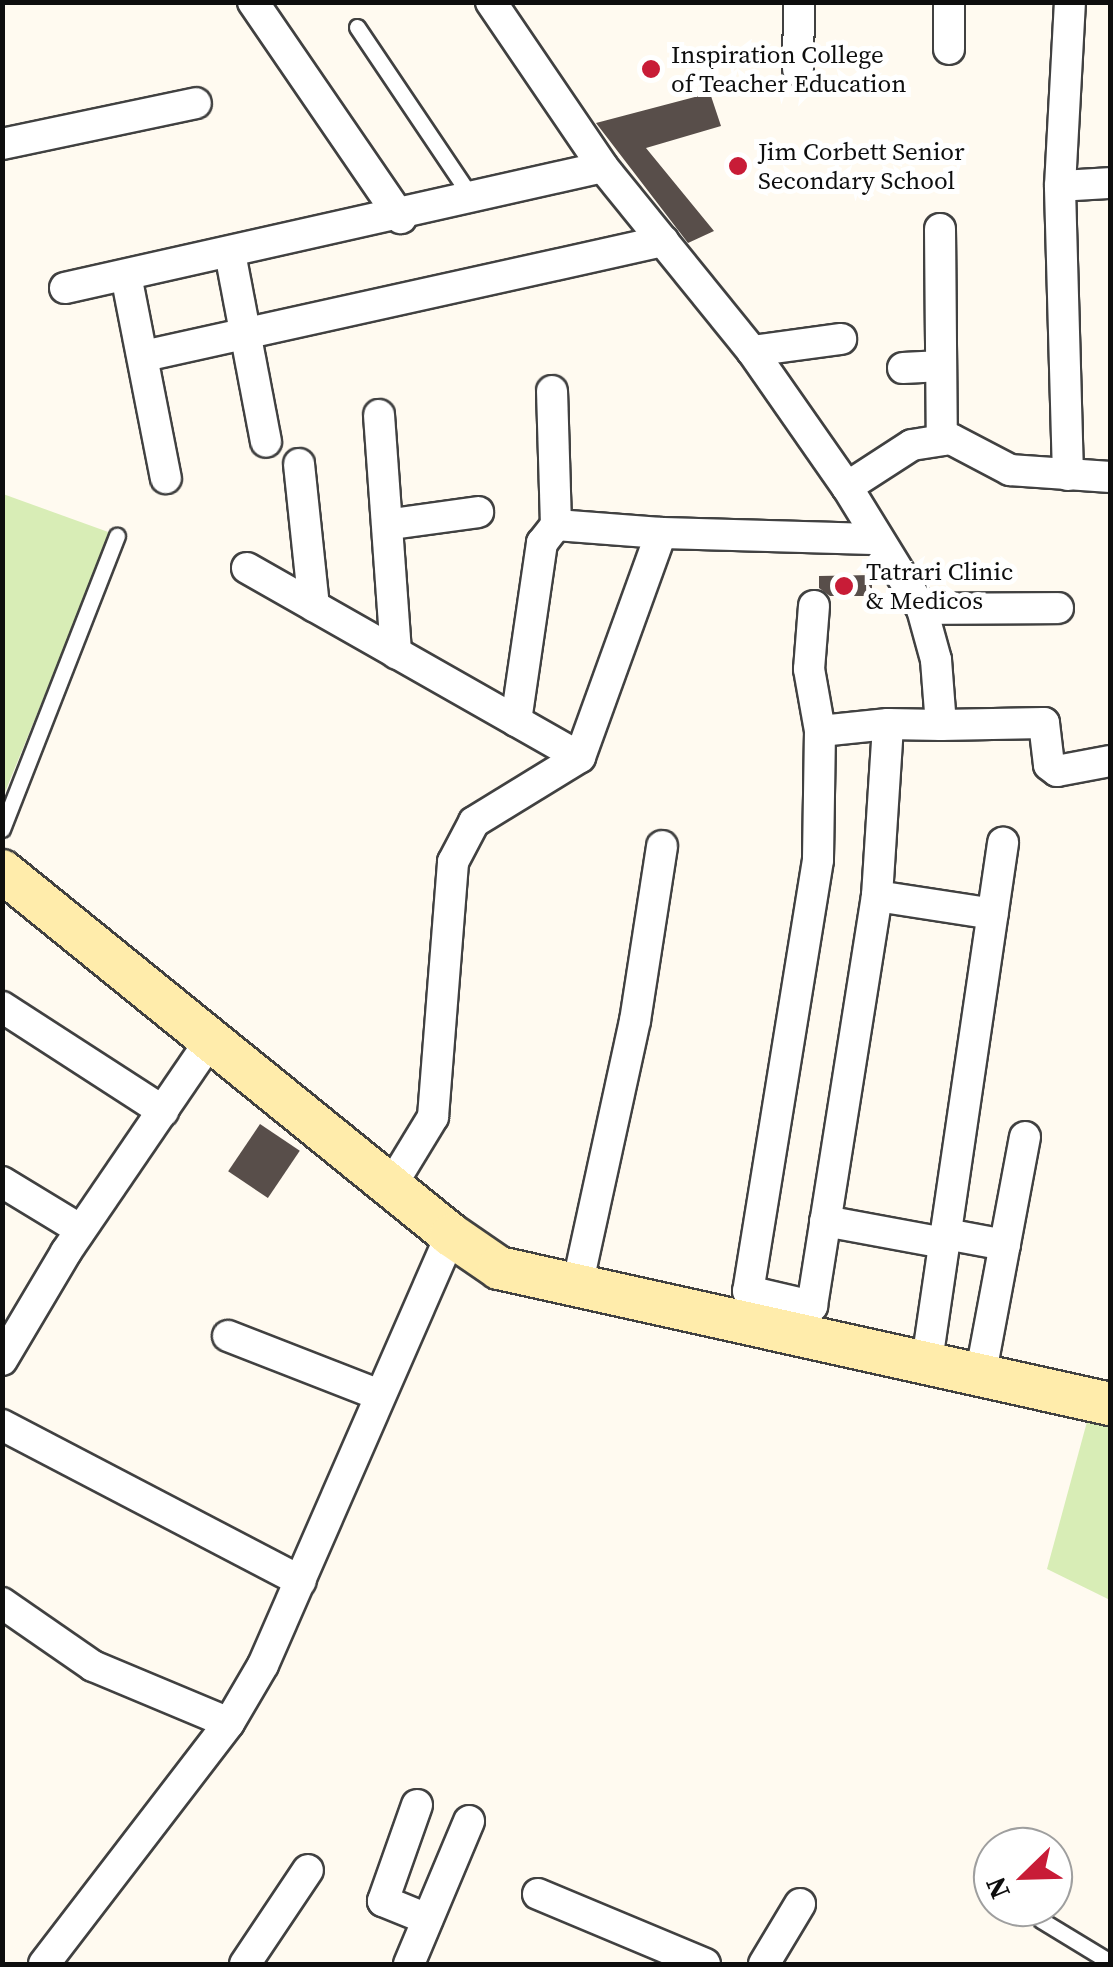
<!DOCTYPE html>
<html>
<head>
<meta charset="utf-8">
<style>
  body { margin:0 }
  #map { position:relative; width:1113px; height:1967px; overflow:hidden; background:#fffaf0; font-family:"Source Serif 4",serif }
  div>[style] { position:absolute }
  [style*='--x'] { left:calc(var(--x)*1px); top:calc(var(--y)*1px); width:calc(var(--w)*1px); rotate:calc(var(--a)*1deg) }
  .green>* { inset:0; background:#d8edb6 }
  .building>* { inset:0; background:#584e4a; transform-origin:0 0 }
  .roads { filter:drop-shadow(2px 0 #414141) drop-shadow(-2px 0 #414141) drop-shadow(0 2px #414141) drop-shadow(0 -2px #414141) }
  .lane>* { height:15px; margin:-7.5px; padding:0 7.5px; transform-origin:7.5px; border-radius:7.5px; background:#fff }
  .street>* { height:30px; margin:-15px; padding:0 15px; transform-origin:15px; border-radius:15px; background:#fff }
  .secondary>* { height:42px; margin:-21px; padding:0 21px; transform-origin:21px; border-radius:21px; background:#ffecab }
  .dots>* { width:28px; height:28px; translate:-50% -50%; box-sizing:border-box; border:5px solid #fff; border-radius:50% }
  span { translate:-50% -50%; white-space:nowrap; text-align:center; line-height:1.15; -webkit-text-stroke:10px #fff; paint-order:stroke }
  .poi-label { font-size:25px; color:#0e0e0e }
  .left { translate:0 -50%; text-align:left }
  .frame { position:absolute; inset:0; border:5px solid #0e0e0e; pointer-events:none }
  .north { position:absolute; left:973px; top:1827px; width:100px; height:100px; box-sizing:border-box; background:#fff; border:2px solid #9f9f9f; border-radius:50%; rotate:247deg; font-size:28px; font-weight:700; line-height:40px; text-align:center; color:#0e0e0e }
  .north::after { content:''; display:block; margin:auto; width:35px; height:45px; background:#c81c37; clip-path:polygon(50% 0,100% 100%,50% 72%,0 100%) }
</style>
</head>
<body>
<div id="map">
  <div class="green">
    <div style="clip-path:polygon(3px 494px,111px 533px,3px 797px)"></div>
    <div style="clip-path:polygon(1088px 1418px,1110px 1424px,1110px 1600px,1047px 1569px)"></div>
  </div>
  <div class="building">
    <div style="clip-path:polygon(710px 93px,721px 126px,646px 148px,714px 231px,688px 243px,596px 123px)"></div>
    <div style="clip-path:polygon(872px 575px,872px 596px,830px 596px,819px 588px,819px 576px)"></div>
    <div style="left:260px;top:1124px;width:48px;height:57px;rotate:34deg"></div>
  </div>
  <div class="roads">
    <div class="lane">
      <div style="--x:357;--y:27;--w:206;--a:56.1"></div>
      <div style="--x:2;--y:829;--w:315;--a:-68.6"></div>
      <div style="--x:1041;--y:1920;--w:81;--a:31.3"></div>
    </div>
    <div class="street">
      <div style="--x:253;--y:2;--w:262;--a:55.6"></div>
      <div style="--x:491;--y:2;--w:199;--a:55.8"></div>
      <div style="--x:603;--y:167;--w:237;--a:51"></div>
      <div style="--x:752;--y:351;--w:166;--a:55.1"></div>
      <div style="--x:847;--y:487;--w:143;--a:58.4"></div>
      <div style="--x:922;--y:609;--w:53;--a:74.6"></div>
      <div style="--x:936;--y:660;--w:65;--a:85.6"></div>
      <div style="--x:941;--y:725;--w:53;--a:-178.9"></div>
      <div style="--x:888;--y:724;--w:68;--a:174.1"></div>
      <div style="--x:820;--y:731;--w:129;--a:90.9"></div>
      <div style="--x:818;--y:860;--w:437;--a:99.2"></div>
      <div style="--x:748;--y:1291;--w:66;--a:13.2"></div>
      <div style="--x:812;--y:1306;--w:415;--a:-81"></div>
      <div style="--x:877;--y:896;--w:172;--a:-86.3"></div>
      <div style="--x:949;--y:2;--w:47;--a:90"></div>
      <div style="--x:798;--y:69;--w:67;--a:-89.1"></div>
      <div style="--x:2;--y:144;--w:198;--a:-11.9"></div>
      <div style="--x:1060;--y:186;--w:50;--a:-3.4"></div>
      <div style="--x:940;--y:229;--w:211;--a:89.5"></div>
      <div style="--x:230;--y:253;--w:192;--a:79.2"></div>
      <div style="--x:126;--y:275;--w:207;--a:78.9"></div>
      <div style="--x:65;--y:288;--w:551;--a:-12.68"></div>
      <div style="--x:752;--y:351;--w:90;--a:-7.7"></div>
      <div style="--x:144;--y:356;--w:532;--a:-12.49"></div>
      <div style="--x:903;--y:368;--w:34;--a:-3"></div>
      <div style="--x:379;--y:415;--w:239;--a:85.9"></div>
      <div style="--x:299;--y:464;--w:143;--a:84"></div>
      <div style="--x:1068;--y:475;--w:289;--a:-91.6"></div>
      <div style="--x:1060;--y:186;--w:184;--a:-86.9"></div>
      <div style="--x:847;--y:487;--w:77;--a:-32.9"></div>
      <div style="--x:912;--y:445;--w:39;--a:-9"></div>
      <div style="--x:951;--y:439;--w:67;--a:27.7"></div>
      <div style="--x:1010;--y:470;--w:100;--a:4"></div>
      <div style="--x:392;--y:524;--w:87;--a:-7.9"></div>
      <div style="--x:556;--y:525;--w:105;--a:4.4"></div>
      <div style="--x:247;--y:568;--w:383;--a:29.6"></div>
      <div style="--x:814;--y:606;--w:63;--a:94.5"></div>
      <div style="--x:809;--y:669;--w:63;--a:79.9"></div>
      <div style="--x:922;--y:609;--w:136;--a:-0.4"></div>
      <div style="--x:516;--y:721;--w:180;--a:-81.7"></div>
      <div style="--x:542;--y:543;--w:23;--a:-52"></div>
      <div style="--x:556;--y:525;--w:134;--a:-91.7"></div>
      <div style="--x:941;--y:725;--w:103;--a:-1.1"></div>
      <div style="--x:1044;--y:723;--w:42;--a:83.2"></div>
      <div style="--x:1049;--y:765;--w:10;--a:37"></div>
      <div style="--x:1057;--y:771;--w:54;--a:-10.7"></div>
      <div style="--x:877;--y:896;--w:117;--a:8.8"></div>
      <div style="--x:2;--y:1007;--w:192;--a:32.9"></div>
      <div style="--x:2;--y:1182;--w:92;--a:31.3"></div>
      <div style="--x:391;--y:1186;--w:81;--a:-58.7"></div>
      <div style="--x:433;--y:1117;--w:256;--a:-85.5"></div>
      <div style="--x:453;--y:862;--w:45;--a:-62.3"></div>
      <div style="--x:474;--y:822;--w:124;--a:-31.5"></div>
      <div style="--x:580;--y:757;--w:238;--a:-70.1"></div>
      <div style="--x:661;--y:533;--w:214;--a:1.6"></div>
      <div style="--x:825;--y:1221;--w:121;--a:10.5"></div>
      <div style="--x:946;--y:1234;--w:60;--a:10.6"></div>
      <div style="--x:578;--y:1282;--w:267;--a:-77.7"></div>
      <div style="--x:635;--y:1021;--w:177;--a:-81.2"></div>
      <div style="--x:228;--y:1336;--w:162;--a:21.3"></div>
      <div style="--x:2;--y:1360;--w:126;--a:-59.3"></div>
      <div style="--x:66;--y:1252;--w:259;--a:-55.7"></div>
      <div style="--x:927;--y:1361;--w:524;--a:-81.65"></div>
      <div style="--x:981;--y:1372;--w:239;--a:-79.4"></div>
      <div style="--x:2;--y:1425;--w:337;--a:27.6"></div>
      <div style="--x:2;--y:1603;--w:111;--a:34.7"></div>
      <div style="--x:93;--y:1666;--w:147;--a:22.7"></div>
      <div style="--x:417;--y:1805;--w:102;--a:109.5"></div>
      <div style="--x:383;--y:1901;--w:48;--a:22.2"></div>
      <div style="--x:538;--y:1894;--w:181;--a:22.7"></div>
      <div style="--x:44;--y:1964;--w:304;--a:-52.5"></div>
      <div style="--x:229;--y:1723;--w:67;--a:-59.6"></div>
      <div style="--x:263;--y:1665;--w:469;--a:-66.4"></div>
      <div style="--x:245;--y:1964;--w:113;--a:-56.2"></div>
      <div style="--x:409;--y:1964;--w:155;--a:-67.2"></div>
      <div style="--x:764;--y:1964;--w:70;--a:-59"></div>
    </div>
    <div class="secondary">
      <div style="--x:2;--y:871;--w:578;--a:39.03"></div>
      <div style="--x:451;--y:1235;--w:58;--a:34.5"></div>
      <div style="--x:499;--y:1268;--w:626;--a:12.55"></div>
    </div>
  </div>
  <div class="dots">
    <div style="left:651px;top:69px;background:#c81c37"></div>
    <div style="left:738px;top:166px;background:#c81c37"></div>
    <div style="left:844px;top:586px;background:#c81c37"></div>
  </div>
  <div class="poi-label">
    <span class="left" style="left:671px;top:69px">Inspiration College<br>of Teacher Education</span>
    <span class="left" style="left:758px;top:166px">Jim Corbett Senior<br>Secondary School</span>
    <span class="left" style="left:866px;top:586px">Tatrari Clinic<br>&amp; Medicos</span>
  </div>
  <div class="frame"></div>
  <div class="north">N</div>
</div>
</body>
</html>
